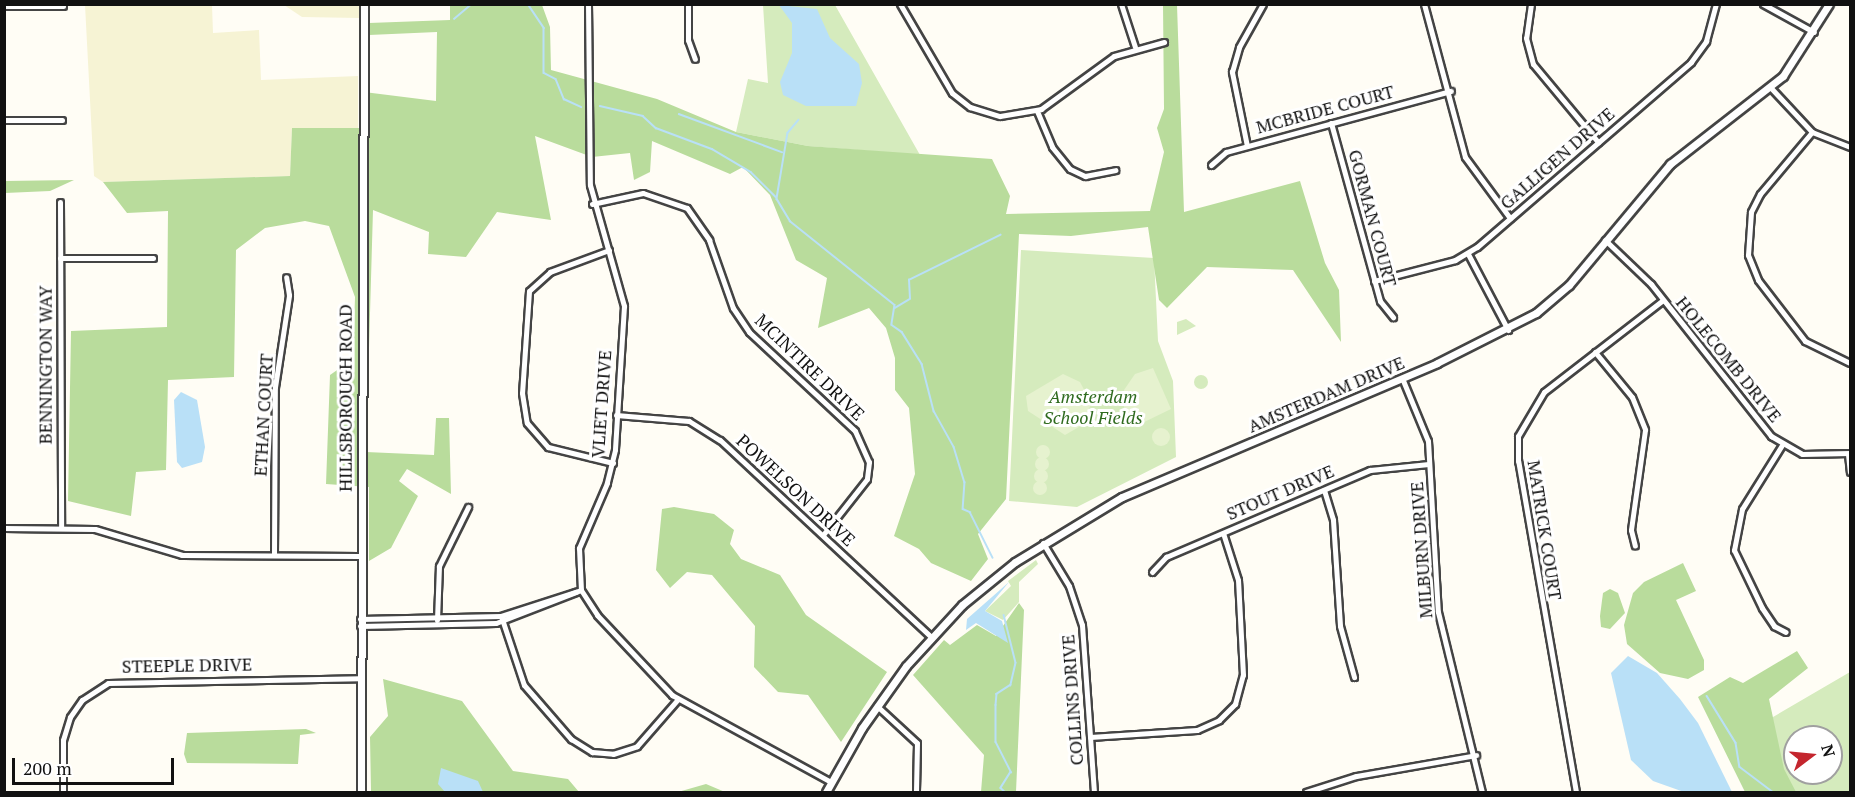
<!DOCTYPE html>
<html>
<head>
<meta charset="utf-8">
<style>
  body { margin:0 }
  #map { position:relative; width:1855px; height:797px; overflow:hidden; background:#fffdf5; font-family:"PT Serif",serif }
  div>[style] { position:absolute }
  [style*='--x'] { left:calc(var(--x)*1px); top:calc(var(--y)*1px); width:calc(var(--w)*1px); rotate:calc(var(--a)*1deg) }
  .farmland>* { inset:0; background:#f6f3d4 }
  .green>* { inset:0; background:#d5ebbd }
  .round { border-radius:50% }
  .forest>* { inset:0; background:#b9dc9c }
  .pitch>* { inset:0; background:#e6f2cf }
  .water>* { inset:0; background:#b9e0f7 }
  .stream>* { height:1.5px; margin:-0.75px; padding:0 0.75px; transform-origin:0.75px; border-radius:0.75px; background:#b9e0f7 }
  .roads { filter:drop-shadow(2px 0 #444) drop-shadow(-2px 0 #444) drop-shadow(0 2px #444) drop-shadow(0 -2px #444) }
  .minor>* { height:5px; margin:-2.5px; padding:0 2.5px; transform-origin:2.5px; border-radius:2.5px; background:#fff }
  .tertiary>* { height:7px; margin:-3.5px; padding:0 3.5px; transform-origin:3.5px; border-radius:3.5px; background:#fff }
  span { translate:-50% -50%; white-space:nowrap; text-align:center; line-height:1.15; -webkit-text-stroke:6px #fff; paint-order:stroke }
  .street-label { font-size:18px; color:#111 }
  .park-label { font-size:18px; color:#2f6b1f; font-style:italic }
  .frame { position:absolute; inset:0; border:6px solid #111; pointer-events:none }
  .north { position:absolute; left:1783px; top:725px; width:60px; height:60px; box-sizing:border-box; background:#fff; border:2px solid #a0a0a0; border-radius:50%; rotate:74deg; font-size:16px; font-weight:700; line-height:24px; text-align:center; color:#111 }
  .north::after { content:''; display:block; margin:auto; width:21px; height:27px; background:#c4262e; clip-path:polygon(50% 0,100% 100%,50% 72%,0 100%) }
  .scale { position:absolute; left:12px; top:758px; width:162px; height:27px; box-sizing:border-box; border:3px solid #111; border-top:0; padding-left:8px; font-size:18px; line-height:21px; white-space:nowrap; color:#111; -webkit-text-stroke:4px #fff; paint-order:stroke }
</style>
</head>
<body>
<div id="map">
  <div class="farmland">
    <div style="clip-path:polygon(85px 5px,212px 5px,213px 33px,259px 30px,261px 80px,358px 76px,358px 128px,292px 128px,290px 176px,103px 182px,94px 176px)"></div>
    <div style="clip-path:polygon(284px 5px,359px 5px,359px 18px,302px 17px)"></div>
  </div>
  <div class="green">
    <div style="clip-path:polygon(763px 5px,835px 5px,920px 155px,808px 146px,736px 132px,748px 79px,768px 83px)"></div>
    <div style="clip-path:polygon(1021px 250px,1154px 258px,1158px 341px,1173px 381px,1176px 457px,1077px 507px,1009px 501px)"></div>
    <div style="clip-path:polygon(1186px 319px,1196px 326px,1177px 335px,1177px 322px)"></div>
    <div class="round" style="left:1194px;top:375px;width:14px;height:14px"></div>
    <div style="clip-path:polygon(1036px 560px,1038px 564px,1019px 582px,1019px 602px,1003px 620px,985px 611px,1011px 586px,1008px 581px)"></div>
    <div style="clip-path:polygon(evenodd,1850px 672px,1850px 792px,1753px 792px,1773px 717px,1850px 672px,1795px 737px,1831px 737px,1831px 773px,1795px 773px,1795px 737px)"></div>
  </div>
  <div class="forest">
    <div style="clip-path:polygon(450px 5px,542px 5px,550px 27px,551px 70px,657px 99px,736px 132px,808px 146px,992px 159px,1010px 196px,1006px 214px,1150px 211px,1164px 152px,1157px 128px,1164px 109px,1163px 5px,1177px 5px,1184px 212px,1300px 181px,1325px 263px,1339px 290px,1341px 342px,1293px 270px,1207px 267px,1167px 308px,1159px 300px,1148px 227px,1071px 236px,1019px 234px,1006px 499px,978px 534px,988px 559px,971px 581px,931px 563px,919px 549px,894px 536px,915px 474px,909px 408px,895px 390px,895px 358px,886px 328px,869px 308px,818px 328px,827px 278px,796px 260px,770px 195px,743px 167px,730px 174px,652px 141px,650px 172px,634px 180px,630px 153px,592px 157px,535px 136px,551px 220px,497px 212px,466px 257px,428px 254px,429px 232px,373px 210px,366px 452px,434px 455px,436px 418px,449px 418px,451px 494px,407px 469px,399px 481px,418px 496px,391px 548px,369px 561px,369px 487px,326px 484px,330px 375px,353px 359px,355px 297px,329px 226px,305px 221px,265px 228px,236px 250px,234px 377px,168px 380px,166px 470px,136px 472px,131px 516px,68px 501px,71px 331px,167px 327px,168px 211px,127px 213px,103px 182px,290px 176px,292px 128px,364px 128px,364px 92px,436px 101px,437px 32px,369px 35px,369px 23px,450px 20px)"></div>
    <div style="clip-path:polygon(74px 180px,50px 191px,5px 193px,5px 181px)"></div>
    <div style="clip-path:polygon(674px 507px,714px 514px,734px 530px,730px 544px,741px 559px,780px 575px,806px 615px,887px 672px,841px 742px,808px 695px,778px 692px,754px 667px,755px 626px,712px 575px,687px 572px,670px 588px,656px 570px,662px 509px)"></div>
    <div style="clip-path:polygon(1683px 563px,1696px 591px,1676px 600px,1704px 660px,1704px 670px,1688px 679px,1660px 673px,1627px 644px,1624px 625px,1633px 593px,1644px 582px)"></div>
    <div style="clip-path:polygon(1610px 589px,1618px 593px,1625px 613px,1610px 629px,1601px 627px,1600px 616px,1603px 593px)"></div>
    <div style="clip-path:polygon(1019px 603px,1024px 610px,1016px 792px,981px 792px,984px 755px,913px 675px,944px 640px,950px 645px,977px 625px,996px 636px)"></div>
    <div style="clip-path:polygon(1797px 651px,1808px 668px,1769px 699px,1784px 769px,1796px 792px,1745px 792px,1698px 697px,1730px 677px,1743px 683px)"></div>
    <div style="clip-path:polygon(383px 679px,462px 701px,513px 771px,568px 779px,579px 792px,371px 792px,370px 737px,388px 716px)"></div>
    <div style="clip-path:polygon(306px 729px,316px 733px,300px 735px,298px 764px,187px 763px,184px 754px,187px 733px)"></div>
    <div style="clip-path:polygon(706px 784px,725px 792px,678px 792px)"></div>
  </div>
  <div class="pitch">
    <div style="clip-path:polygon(1153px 368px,1171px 409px,1136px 426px,1124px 410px,1124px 390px,1135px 374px)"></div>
    <div style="clip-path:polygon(1063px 374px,1080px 382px,1091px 403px,1084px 424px,1065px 435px,1028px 411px,1026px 396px)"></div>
    <div class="round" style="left:1152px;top:428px;width:18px;height:18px"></div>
    <div class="round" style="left:1036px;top:445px;width:14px;height:14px"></div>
    <div class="round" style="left:1035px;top:457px;width:14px;height:14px"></div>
    <div class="round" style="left:1034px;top:469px;width:14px;height:14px"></div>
    <div class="round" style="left:1033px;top:481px;width:14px;height:14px"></div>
  </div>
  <div class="water">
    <div style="clip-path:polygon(779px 5px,817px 9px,830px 38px,859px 64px,862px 83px,856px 106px,806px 106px,783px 95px,780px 82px,792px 53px,792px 23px)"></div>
    <div style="clip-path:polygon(181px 392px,197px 400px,205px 447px,202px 462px,182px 468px,177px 462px,174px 400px)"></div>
    <div style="clip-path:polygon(1009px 582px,985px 611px,1002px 621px,1008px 643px,976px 623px,966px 630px,967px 619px)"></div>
    <div style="clip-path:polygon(1628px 656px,1657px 673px,1680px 699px,1698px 723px,1732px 792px,1684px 792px,1653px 781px,1631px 760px,1611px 673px)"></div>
    <div style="clip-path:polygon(441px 768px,478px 781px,483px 792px,445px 792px,438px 784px)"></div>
  </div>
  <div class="stream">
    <div style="--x:528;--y:4;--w:29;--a:56"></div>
    <div style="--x:544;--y:28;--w:45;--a:90"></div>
    <div style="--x:544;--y:73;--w:13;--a:27"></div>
    <div style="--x:556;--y:79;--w:22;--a:68"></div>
    <div style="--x:564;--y:99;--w:19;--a:25"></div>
    <div style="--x:454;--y:19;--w:23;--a:-40"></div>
    <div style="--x:600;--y:106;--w:44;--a:13.1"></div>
    <div style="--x:643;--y:116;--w:18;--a:43"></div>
    <div style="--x:656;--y:128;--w:60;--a:20.6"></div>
    <div style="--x:712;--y:149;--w:45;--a:30.5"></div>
    <div style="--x:751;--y:172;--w:35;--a:45"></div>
    <div style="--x:679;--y:114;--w:110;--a:20.3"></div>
    <div style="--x:799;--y:120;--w:17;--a:130"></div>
    <div style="--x:788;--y:133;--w:67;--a:99.5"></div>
    <div style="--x:777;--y:199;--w:26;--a:59"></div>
    <div style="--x:790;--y:221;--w:134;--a:38.7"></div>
    <div style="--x:895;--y:305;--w:20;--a:99"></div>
    <div style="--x:892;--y:325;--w:12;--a:35"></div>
    <div style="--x:902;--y:332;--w:38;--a:58"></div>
    <div style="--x:922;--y:364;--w:49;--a:75.7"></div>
    <div style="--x:934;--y:411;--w:41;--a:60.9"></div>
    <div style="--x:954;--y:447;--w:37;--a:73"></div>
    <div style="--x:965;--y:482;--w:27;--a:94"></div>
    <div style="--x:963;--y:509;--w:8;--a:23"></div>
    <div style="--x:970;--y:512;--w:51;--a:63.4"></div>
    <div style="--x:895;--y:308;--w:17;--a:-31"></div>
    <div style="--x:910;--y:299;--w:19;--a:-93"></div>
    <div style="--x:909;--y:280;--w:102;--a:-26.3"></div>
    <div style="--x:1004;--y:615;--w:49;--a:76"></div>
    <div style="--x:1016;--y:663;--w:23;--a:103"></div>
    <div style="--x:1011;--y:685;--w:17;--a:147"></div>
    <div style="--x:997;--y:694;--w:11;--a:95"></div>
    <div style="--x:996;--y:705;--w:37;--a:90"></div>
    <div style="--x:996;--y:742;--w:34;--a:63"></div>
    <div style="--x:1011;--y:772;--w:19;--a:122"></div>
    <div style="--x:1001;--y:788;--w:6;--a:45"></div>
    <div style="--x:1707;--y:696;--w:55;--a:58.3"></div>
    <div style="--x:1736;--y:743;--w:24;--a:81"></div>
    <div style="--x:1740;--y:767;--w:41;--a:37.1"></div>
  </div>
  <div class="roads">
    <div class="minor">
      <div style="--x:588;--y:4;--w:181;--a:89.4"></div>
      <div style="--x:590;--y:185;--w:126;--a:74.3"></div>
      <div style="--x:624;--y:306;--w:144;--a:93.6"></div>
      <div style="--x:615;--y:450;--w:34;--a:104"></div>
      <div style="--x:607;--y:483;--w:71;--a:113.3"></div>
      <div style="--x:579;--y:548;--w:42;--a:87.3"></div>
      <div style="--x:581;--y:590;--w:30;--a:57"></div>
      <div style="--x:597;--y:615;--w:110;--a:46.8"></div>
      <div style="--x:672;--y:695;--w:181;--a:28.7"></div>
      <div style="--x:688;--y:4;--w:36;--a:90"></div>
      <div style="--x:688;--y:40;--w:20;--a:70"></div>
      <div style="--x:900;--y:4;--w:103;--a:59.7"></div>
      <div style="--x:952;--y:93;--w:23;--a:38"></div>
      <div style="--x:970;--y:107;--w:31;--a:17"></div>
      <div style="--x:1000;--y:116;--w:42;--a:-9.7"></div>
      <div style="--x:1041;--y:109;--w:90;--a:-36"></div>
      <div style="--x:1114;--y:56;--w:52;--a:-15.6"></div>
      <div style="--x:1121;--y:4;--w:45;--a:72"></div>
      <div style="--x:1424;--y:4;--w:158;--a:75"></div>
      <div style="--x:1465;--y:157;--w:76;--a:53.6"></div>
      <div style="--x:1531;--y:4;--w:34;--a:98"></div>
      <div style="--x:1526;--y:38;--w:27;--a:75"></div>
      <div style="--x:1533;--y:64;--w:102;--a:50.2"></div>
      <div style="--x:1763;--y:4;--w:58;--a:28.8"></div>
      <div style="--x:4;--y:6;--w:59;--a:0"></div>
      <div style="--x:1771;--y:88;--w:60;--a:47"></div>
      <div style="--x:1812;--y:132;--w:41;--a:21.5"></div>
      <div style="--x:1037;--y:111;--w:39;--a:67"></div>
      <div style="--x:1052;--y:147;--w:28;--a:51"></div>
      <div style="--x:1070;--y:169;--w:17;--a:25"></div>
      <div style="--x:1085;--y:176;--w:31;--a:-11"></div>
      <div style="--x:4;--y:120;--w:58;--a:0"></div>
      <div style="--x:1331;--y:123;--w:185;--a:74.6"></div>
      <div style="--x:1380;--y:301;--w:21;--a:51"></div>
      <div style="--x:1812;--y:132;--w:81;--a:130"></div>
      <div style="--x:1760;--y:194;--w:20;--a:117"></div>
      <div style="--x:1751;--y:212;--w:43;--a:94"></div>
      <div style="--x:1748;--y:255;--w:27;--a:68"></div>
      <div style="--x:1758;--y:280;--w:77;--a:52.4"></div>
      <div style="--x:1805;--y:341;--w:50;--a:26.1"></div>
      <div style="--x:1247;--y:146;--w:76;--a:-101.5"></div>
      <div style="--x:1232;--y:72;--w:26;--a:-74"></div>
      <div style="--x:1239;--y:47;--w:49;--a:-60.8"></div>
      <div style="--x:1211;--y:165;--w:20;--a:-41"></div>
      <div style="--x:1226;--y:152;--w:233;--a:-15.2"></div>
      <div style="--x:60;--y:202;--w:326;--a:89.8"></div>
      <div style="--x:592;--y:204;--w:52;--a:-12.2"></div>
      <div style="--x:643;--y:193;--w:46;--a:18.8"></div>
      <div style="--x:687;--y:208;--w:39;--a:55"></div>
      <div style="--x:709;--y:240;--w:72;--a:70.6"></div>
      <div style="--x:733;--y:308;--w:29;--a:56"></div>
      <div style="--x:749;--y:332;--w:145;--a:43"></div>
      <div style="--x:855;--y:431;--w:34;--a:66"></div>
      <div style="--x:869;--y:462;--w:17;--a:97"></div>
      <div style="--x:867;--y:479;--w:71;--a:128.2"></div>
      <div style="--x:1605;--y:240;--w:64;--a:43.7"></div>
      <div style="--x:1651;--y:284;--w:194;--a:51.7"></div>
      <div style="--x:1771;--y:436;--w:36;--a:30"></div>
      <div style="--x:1802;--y:454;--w:48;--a:-1.2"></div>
      <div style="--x:609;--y:250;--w:63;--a:159.6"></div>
      <div style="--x:550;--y:272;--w:28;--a:138"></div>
      <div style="--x:529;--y:291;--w:102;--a:93.9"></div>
      <div style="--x:522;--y:393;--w:30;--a:81"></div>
      <div style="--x:527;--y:423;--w:32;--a:49"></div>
      <div style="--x:548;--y:447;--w:67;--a:13.8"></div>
      <div style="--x:1468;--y:254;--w:86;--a:62.2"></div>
      <div style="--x:60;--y:258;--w:93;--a:0"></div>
      <div style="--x:1374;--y:281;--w:84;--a:-14.5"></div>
      <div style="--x:1455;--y:260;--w:26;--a:-31"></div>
      <div style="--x:1477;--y:247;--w:283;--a:-40.8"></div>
      <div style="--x:1691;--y:62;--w:26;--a:-54"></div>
      <div style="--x:1706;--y:41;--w:38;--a:-75"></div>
      <div style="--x:1595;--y:352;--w:58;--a:50.6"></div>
      <div style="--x:1632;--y:397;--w:35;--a:68"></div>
      <div style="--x:1645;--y:430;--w:101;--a:98"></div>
      <div style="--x:1631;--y:530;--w:16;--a:76"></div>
      <div style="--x:1402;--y:378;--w:68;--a:67.6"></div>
      <div style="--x:1428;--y:441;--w:171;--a:86.7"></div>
      <div style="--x:1438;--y:612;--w:185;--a:76.3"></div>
      <div style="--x:616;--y:415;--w:73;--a:4.7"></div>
      <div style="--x:689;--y:421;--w:36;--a:32"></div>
      <div style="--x:720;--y:440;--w:289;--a:43"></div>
      <div style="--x:1782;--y:445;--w:75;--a:122"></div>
      <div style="--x:1742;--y:509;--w:42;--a:101"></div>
      <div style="--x:1734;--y:550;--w:64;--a:64.2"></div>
      <div style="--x:1762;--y:608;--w:22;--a:56"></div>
      <div style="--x:1774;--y:626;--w:13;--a:27"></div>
      <div style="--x:1848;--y:454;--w:18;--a:84"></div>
      <div style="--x:1324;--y:490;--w:31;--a:73"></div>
      <div style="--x:1333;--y:520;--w:106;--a:86.2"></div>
      <div style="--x:1340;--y:626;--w:53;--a:74.6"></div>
      <div style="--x:4;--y:528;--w:91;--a:0.6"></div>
      <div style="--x:95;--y:529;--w:91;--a:16.6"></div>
      <div style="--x:182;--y:555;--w:177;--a:0.3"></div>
      <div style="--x:1043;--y:543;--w:50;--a:58.8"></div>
      <div style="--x:1069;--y:586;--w:41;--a:71.6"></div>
      <div style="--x:1082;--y:625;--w:167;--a:85.9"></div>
      <div style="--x:274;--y:555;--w:168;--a:-89.7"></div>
      <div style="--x:275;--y:387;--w:93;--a:-81.3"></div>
      <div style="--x:289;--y:295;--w:18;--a:-99"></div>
      <div style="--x:1152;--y:572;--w:21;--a:-47"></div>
      <div style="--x:1166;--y:557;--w:222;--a:-23.1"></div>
      <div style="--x:1370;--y:470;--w:59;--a:-5.8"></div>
      <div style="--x:501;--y:616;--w:73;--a:71.6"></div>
      <div style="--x:524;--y:685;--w:72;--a:49"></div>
      <div style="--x:571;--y:739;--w:25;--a:32"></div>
      <div style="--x:592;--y:752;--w:21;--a:5"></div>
      <div style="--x:613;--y:754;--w:25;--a:-18"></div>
      <div style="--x:637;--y:746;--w:62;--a:-48.9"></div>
      <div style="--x:360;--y:619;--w:141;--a:-1.2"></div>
      <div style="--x:501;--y:616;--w:84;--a:-18"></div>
      <div style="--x:437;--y:620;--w:54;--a:-87.9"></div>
      <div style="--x:439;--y:566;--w:66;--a:-63.8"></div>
      <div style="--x:360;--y:626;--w:136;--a:-1.3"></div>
      <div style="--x:496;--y:623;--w:86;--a:-21.2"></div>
      <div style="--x:877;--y:706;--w:54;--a:42.8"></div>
      <div style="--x:917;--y:743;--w:49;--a:91.2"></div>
      <div style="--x:1090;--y:737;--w:107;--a:-3.7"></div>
      <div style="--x:1197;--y:730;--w:24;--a:-24"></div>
      <div style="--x:1219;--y:720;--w:23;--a:-45"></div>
      <div style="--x:1235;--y:704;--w:30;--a:-75"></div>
      <div style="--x:1243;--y:675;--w:95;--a:-93"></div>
      <div style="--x:1238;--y:580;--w:49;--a:-107.7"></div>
      <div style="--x:63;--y:792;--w:52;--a:-90"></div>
      <div style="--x:63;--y:740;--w:24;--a:-73"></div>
      <div style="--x:70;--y:717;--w:21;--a:-55"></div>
      <div style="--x:82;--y:700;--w:31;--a:-33"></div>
      <div style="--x:108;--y:683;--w:252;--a:-1.1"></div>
      <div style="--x:1306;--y:792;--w:52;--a:-17.7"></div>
      <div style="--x:1356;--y:776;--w:122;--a:-9.9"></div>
      <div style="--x:1576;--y:792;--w:336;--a:-99.9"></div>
      <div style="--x:1518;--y:461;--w:25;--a:-90"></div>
      <div style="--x:1518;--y:436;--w:51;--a:-59.4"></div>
      <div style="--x:1544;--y:392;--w:150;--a:-37.7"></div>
    </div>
    <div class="tertiary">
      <div style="--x:361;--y:792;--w:788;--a:-89.78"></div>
      <div style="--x:826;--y:792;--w:73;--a:-60.6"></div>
      <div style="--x:862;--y:728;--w:76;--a:-54.6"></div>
      <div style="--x:906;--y:666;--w:83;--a:-47.4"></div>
      <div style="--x:962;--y:605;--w:68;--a:-39.1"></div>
      <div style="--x:1015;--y:562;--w:125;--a:-31.3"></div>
      <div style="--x:1122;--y:497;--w:342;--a:-23"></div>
      <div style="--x:1437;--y:363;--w:111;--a:-26.8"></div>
      <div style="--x:1536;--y:313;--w:43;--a:-40.3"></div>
      <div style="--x:1569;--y:285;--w:158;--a:-50.1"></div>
      <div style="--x:1670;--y:164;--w:143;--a:-37.9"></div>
      <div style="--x:1783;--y:76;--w:85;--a:-57.4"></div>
    </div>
  </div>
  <div class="street-label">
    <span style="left:1325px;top:109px;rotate:-15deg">MCBRIDE COURT</span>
    <span style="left:1557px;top:158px;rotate:-41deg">GALLIGEN DRIVE</span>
    <span style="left:1373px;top:218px;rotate:75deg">GORMAN COURT</span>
    <span style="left:1729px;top:359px;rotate:51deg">HOLECOMB DRIVE</span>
    <span style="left:45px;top:365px;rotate:-90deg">BENNINGTON WAY</span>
    <span style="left:810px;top:367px;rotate:44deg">MCINTIRE DRIVE</span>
    <span style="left:1326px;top:394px;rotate:-23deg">AMSTERDAM DRIVE</span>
    <span style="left:345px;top:398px;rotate:-90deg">HILLSBOROUGH ROAD</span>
    <span style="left:601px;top:404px;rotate:-86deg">VLIET DRIVE</span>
    <span style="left:263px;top:415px;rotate:-87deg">ETHAN COURT</span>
    <span style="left:796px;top:490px;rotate:43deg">POWELSON DRIVE</span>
    <span style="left:1280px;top:492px;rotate:-23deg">STOUT DRIVE</span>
    <span style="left:1545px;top:530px;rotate:81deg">MATRICK COURT</span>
    <span style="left:1421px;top:550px;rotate:-94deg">MILBURN DRIVE</span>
    <span style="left:187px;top:665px;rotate:-1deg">STEEPLE DRIVE</span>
    <span style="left:1072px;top:700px;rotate:-94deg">COLLINS DRIVE</span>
  </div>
  <div class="park-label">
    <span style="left:1093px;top:407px">Amsterdam<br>School Fields</span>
  </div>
  <div class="frame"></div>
  <div class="north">N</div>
  <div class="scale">200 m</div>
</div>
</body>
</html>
